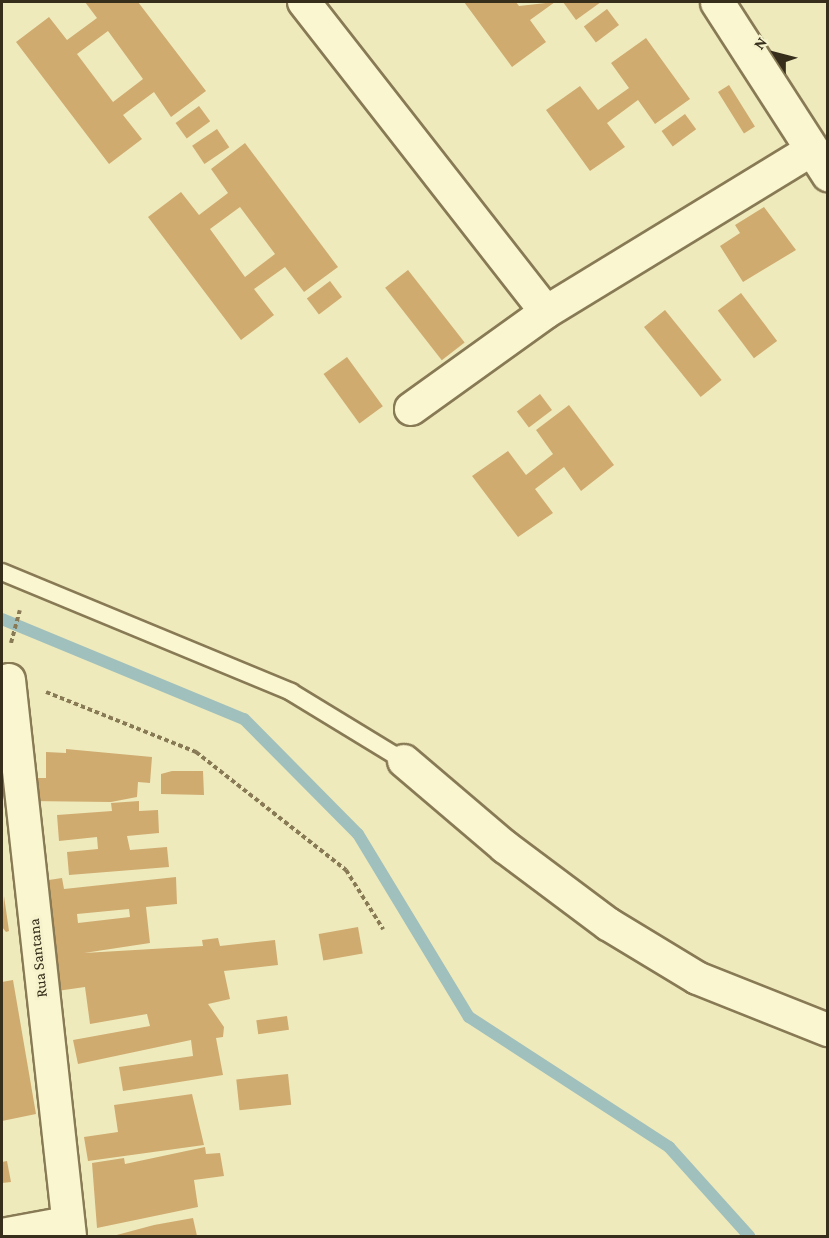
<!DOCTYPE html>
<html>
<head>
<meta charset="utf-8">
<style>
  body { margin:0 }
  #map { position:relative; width:829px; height:1238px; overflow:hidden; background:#efeabc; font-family:"Crimson Pro",serif }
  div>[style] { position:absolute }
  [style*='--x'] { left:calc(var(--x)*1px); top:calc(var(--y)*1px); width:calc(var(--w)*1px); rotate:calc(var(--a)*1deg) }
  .stream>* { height:12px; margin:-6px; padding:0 6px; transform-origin:6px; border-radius:6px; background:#a0c0bd }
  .building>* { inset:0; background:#cfab70; transform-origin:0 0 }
  .path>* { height:4px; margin-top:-2px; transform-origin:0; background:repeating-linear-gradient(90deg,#877a55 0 4.5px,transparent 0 7.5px) }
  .roads { filter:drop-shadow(2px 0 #877a55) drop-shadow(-2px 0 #877a55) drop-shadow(0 2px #877a55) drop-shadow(0 -2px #877a55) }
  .lane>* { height:16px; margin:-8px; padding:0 8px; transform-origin:8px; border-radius:8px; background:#faf6cf }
  .street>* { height:32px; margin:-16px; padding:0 16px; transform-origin:16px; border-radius:16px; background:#faf6cf }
  .secondary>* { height:33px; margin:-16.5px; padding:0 16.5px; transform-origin:16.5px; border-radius:16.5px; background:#faf6cf }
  span { translate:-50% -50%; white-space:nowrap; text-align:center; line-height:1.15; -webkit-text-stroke:6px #f6f3cc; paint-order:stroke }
  .street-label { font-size:16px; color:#362d1b }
  .frame { position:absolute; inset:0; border:3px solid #362d1b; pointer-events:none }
  .north { position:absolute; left:745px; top:24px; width:60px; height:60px; -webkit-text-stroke:4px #f6f3cc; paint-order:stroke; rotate:306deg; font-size:16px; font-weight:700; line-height:24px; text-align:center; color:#362d1b }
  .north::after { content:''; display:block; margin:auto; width:21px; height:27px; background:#362d1b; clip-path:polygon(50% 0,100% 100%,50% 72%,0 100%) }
</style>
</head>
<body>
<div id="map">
  <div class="stream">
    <div style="--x:2;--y:619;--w:262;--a:22.5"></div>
    <div style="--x:244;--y:719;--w:162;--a:45.3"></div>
    <div style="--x:358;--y:834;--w:214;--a:58.8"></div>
    <div style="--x:469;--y:1017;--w:239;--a:33"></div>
    <div style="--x:669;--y:1147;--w:120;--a:48"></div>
  </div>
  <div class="building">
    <div style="clip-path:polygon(evenodd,85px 2px,138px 2px,206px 91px,171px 117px,154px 92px,123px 115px,142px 139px,109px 164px,16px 42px,49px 17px,67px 40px,97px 18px,85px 2px,108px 31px,143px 79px,113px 102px,77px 54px,108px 31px)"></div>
    <div style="clip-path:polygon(464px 2px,516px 2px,519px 6px,555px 2px,530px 20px,546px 42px,512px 67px)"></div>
    <div style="clip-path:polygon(563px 2px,601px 2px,576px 20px)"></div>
    <div style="left:607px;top:9px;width:20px;height:29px;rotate:53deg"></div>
    <div style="clip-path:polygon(646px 38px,690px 99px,655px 124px,638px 100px,607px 123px,625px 147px,590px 171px,546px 110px,580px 86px,598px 110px,629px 88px,611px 63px)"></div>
    <div style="left:729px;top:85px;width:49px;height:13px;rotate:58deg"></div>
    <div style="left:199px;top:106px;width:19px;height:29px;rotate:54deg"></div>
    <div style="left:685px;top:114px;width:19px;height:29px;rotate:54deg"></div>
    <div style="left:217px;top:129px;width:22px;height:30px;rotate:56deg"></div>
    <div style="clip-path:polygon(evenodd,245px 143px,338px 267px,304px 292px,285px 267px,254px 289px,274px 315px,241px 340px,148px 217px,181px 192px,199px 215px,228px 193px,211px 169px,245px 143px,240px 207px,275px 254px,245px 277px,210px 229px,240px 207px)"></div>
    <div style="clip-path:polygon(764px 207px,796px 250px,743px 282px,720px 246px,740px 233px,735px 225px)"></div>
    <div style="left:408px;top:270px;width:92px;height:29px;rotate:52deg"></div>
    <div style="left:330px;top:281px;width:20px;height:29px;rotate:53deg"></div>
    <div style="left:741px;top:293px;width:60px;height:29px;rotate:53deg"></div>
    <div style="left:665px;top:310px;width:90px;height:27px;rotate:51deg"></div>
    <div style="left:347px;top:357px;width:61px;height:29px;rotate:54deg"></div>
    <div style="left:540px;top:394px;width:20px;height:29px;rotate:53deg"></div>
    <div style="clip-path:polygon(569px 405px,614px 465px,581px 491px,564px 467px,535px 489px,553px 513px,518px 537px,472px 476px,508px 451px,526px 475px,553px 454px,536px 430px)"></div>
    <div style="clip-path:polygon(66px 749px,152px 757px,150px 783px,138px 782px,137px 797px,111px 802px,27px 801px,25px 778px,46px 778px,46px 752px,66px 753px)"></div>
    <div style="clip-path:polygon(172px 771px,203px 771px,204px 795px,161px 794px,161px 774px)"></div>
    <div style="clip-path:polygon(139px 801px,139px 811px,158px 810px,159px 833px,127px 836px,130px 850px,167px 847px,169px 867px,69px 875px,67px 852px,98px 849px,97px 837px,59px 841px,57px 815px,112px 811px,111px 803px)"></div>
    <div style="clip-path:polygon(evenodd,176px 877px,177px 904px,146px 907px,150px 943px,84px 953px,203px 946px,202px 940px,218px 938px,220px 946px,275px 940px,278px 965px,224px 971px,230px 999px,208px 1004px,224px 1027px,223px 1037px,216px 1038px,223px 1075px,123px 1091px,119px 1067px,193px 1056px,191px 1040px,78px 1064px,73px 1040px,150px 1026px,147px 1014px,90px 1024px,85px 987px,57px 991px,42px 881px,62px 878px,64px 889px,176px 877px,129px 909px,130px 917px,78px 923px,77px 914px,129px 909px)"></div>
    <div style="clip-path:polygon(4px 896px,9px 931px,6px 932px,2px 927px)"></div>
    <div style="left:358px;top:927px;width:27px;height:40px;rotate:80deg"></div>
    <div style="clip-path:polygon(13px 980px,36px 1114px,2px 1121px,2px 982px)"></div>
    <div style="left:287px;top:1016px;width:14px;height:31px;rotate:82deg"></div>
    <div style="left:288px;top:1074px;width:31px;height:52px;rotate:84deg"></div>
    <div style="clip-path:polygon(192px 1094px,204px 1145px,88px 1161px,84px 1137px,118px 1132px,114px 1105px)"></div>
    <div style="clip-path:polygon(205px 1147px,206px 1154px,220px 1153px,224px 1176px,194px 1180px,198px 1207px,97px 1228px,92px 1163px,124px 1158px,125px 1164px)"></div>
    <div style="clip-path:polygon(7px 1161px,11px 1182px,2px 1183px,2px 1162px)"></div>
    <div style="clip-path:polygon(193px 1218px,197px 1236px,113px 1236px,154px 1225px)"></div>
  </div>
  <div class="path">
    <div style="--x:11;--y:643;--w:34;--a:-75"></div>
    <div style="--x:46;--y:692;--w:162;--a:21.8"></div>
    <div style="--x:196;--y:752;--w:191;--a:38.2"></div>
    <div style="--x:346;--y:870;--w:70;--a:57.9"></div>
  </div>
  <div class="roads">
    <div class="lane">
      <div style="--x:2;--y:572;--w:313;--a:22.5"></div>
      <div style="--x:291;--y:692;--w:132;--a:31.4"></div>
    </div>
    <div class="street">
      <div style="--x:304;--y:2;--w:393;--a:52"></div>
      <div style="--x:411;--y:409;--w:166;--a:-35.7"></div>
      <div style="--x:546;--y:312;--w:311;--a:-31.4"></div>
      <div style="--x:9;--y:680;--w:559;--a:83.74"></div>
      <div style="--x:404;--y:761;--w:133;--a:40.4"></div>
      <div style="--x:505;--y:847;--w:129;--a:36.8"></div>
      <div style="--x:608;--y:924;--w:104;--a:31.2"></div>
      <div style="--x:697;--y:978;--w:141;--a:21.7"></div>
      <div style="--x:2;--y:1235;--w:66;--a:-10.5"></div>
    </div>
    <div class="secondary">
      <div style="--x:717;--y:2;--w:205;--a:57.2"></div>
    </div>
  </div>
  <div class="street-label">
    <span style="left:38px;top:958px;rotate:-96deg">Rua Santana</span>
  </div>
  <div class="frame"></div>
  <div class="north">N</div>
</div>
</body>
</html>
